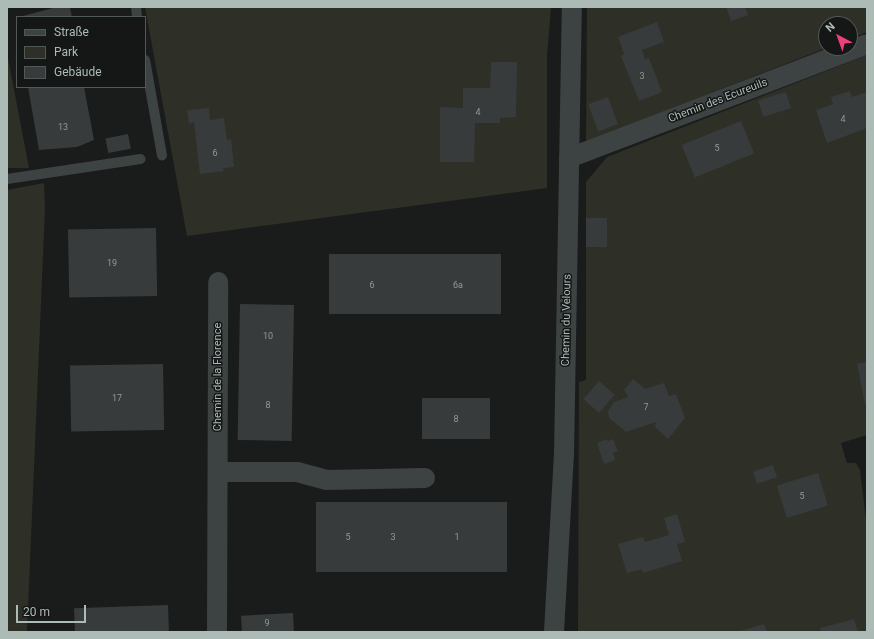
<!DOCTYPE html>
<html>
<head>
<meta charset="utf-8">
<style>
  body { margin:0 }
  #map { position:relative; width:874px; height:639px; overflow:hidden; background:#1a1c1c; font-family:Roboto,sans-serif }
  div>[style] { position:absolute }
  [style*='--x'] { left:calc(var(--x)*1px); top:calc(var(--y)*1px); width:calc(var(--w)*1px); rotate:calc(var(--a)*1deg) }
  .green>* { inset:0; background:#2e2f26 }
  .building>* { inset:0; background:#373b3b; transform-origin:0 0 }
  .lane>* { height:10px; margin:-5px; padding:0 5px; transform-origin:5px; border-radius:5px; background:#3d4342 }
  .street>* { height:20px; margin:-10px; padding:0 10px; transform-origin:10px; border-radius:10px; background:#3d4342 }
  span { translate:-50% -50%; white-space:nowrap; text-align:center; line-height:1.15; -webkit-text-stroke:3px #151717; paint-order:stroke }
  .number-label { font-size:9px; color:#8f9b97 }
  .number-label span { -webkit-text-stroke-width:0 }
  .street-label { font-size:11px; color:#acbbb6 }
  .frame { position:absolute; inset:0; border:8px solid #acbbb6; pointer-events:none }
  .legend { position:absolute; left:16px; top:16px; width:130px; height:72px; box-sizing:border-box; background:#151717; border:1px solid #515957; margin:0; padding:5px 7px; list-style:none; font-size:12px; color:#acbbb6 }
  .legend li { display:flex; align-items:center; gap:8px; height:20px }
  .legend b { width:20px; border:1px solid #515957 }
  .north { position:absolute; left:818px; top:16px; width:40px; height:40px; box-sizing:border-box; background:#151717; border:1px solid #515957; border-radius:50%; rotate:319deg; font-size:11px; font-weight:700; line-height:16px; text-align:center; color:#acbbb6 }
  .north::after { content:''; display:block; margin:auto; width:14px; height:18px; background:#ee3f7c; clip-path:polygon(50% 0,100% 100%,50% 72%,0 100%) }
  .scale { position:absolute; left:16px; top:605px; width:70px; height:18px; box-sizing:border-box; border:2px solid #acbbb6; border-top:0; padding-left:5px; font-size:12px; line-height:14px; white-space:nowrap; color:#acbbb6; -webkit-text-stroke:3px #151717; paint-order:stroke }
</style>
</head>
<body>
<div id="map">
  <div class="green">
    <div style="clip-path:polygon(145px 7px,551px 7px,547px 56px,547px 188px,187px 236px)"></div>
    <div style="clip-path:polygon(587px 7px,867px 7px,867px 32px,850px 39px,850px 24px,826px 24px,826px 48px,586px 142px)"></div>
    <div style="clip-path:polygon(7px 53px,29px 168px,7px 168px)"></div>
    <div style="clip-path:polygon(867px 55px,867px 435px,841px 443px,847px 463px,856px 463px,860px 470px,867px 528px,867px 632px,578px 632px,579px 382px,586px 380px,586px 182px,607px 157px)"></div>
    <div style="clip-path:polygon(44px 183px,45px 209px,27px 632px,7px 632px,7px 190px)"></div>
  </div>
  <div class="building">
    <div style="clip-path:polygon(726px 7px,745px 7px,748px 15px,731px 21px)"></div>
    <div style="clip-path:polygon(53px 8px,70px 8px,72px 17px,19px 17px)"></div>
    <div style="clip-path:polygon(657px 22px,664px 42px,642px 50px,645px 59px,649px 58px,662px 92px,639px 101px,621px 56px,624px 54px,618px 37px)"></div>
    <div style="clip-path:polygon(491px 62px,517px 62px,516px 117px,500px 118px,500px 123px,475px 123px,474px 162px,440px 162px,440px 107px,463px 108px,463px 88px,490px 88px)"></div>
    <div style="clip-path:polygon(28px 87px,84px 87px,94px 140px,77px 147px,39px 150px)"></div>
    <div style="clip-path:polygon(850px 91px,852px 97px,867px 92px,867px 128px,827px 143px,816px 110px,833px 104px,831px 97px)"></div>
    <div style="left:786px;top:92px;width:17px;height:29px;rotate:73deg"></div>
    <div style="left:608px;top:97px;width:29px;height:21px;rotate:70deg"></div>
    <div style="clip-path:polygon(209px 108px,210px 120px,224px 118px,227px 140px,231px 139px,234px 167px,223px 168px,224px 171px,200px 174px,194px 122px,189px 124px,187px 110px)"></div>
    <div style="left:741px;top:121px;width:35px;height:64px;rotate:68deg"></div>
    <div style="left:128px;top:134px;width:15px;height:23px;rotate:79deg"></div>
    <div style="left:586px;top:218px;width:21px;height:29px"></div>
    <div style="left:156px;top:228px;width:68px;height:88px;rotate:89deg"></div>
    <div style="left:329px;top:254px;width:172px;height:60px"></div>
    <div style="left:240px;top:304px;width:54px;height:136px;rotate:1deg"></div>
    <div style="clip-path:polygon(867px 362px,867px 404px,865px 404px,857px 364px)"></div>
    <div style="left:163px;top:364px;width:66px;height:93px;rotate:89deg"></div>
    <div style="clip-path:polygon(633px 379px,645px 389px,664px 383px,669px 396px,676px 394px,685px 418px,668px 439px,655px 427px,656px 422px,626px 432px,609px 418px,608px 411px,614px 402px,628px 397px,624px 390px)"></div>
    <div style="left:599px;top:381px;width:21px;height:24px;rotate:41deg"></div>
    <div style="left:422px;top:398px;width:68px;height:41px"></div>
    <div style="clip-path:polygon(607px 439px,608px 441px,613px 439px,618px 451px,613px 453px,615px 460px,604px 464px,597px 443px)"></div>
    <div style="left:773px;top:465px;width:13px;height:21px;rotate:72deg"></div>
    <div style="left:818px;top:473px;width:34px;height:43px;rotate:73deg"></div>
    <div style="left:316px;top:502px;width:191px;height:70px"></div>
    <div style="clip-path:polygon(677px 514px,685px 542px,677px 544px,682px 561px,643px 573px,642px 569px,627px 573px,618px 544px,643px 537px,645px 542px,669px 535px,664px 518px)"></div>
    <div style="left:168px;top:605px;width:27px;height:94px;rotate:88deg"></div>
    <div style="left:293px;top:613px;width:19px;height:52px;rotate:87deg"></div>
    <div style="clip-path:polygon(854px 619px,858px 632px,821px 632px,820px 628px)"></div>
    <div style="clip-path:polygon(764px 624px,767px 632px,737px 632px)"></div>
  </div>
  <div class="lane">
    <div style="--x:136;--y:7;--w:10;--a:84"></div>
    <div style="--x:145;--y:60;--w:97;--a:79.9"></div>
    <div style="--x:7;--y:179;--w:135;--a:-8.5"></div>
  </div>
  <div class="street">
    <div style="--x:569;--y:158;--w:319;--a:-20.9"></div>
    <div style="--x:218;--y:472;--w:79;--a:0"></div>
    <div style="--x:297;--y:472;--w:30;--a:15"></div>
    <div style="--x:326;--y:480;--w:99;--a:-1.2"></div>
    <div style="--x:217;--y:632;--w:350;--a:-89.8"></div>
    <div style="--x:554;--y:632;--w:177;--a:-86.8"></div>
    <div style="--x:564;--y:455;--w:448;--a:-89"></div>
  </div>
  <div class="number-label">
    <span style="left:642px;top:76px">3</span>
    <span style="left:478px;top:112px">4</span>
    <span style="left:843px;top:119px">4</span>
    <span style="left:63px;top:127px">13</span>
    <span style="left:717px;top:148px">5</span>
    <span style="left:215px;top:153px">6</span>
    <span style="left:112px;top:263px">19</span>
    <span style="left:372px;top:285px">6</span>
    <span style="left:458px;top:285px">6a</span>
    <span style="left:268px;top:336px">10</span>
    <span style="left:117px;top:398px">17</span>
    <span style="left:268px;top:405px">8</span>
    <span style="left:646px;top:407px">7</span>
    <span style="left:456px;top:419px">8</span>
    <span style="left:802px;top:496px">5</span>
    <span style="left:348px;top:537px">5</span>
    <span style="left:393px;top:537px">3</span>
    <span style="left:457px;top:537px">1</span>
    <span style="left:267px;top:623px">9</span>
  </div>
  <div class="street-label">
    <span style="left:718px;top:101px;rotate:-21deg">Chemin des Ecureuils</span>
    <span style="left:567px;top:320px;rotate:-89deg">Chemin du Velours</span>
    <span style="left:218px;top:377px;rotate:-90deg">Chemin de la Florence</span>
  </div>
  <div class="frame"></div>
  <ul class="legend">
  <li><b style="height:5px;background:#3d4342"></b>Straße</li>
  <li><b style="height:11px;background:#2e2f26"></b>Park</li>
  <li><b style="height:11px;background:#373b3b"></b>Gebäude</li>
  </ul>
  <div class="north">N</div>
  <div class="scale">20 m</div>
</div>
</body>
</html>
